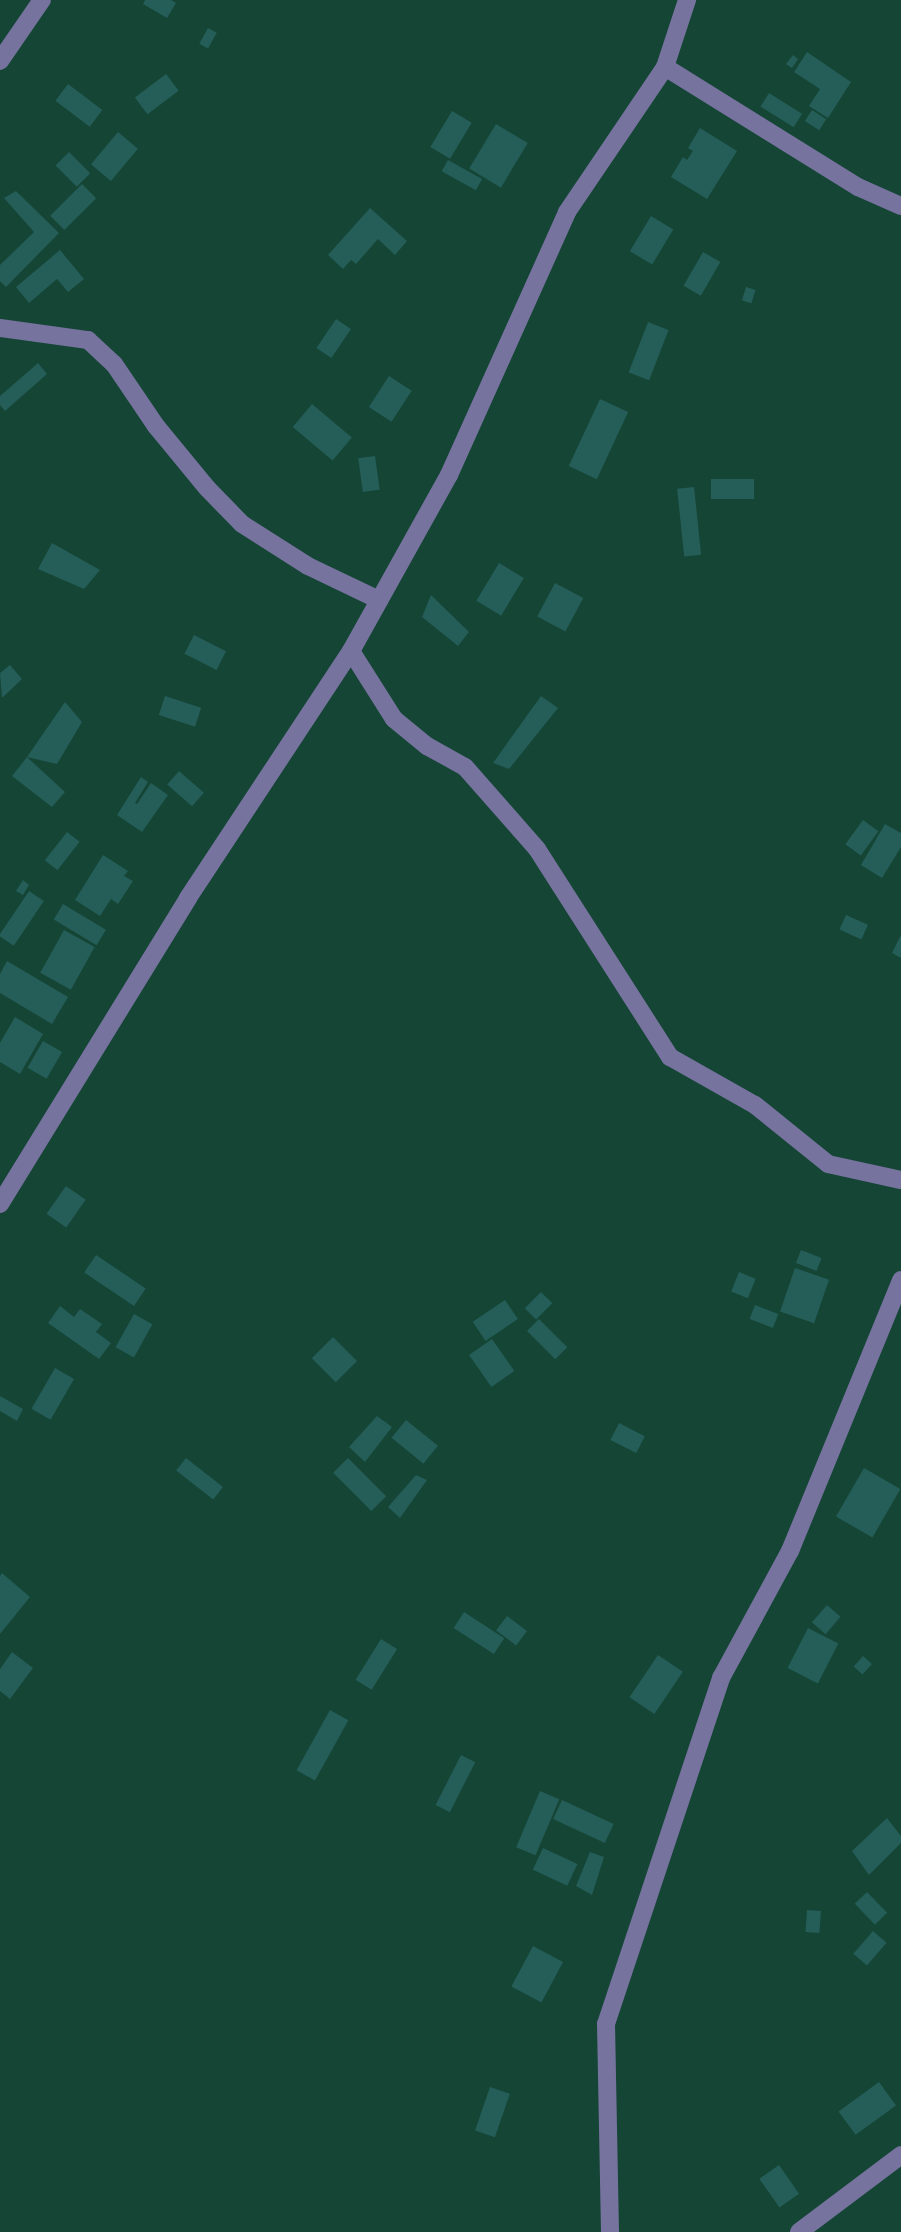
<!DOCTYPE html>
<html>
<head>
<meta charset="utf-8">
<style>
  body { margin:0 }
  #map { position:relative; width:901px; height:2232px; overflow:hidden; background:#154535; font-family:"Public Sans",sans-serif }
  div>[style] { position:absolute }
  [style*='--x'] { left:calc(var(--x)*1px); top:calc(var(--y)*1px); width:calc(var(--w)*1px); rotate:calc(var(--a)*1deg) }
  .building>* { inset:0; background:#255d58; transform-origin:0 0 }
  .minor>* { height:18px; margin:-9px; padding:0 9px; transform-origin:9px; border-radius:9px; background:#76739f }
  span { translate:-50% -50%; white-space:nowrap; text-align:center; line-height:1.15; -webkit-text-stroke:5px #073a2b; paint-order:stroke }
</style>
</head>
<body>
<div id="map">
  <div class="building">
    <div style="clip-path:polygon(145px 0,171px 0,176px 3px,167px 18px,143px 4px)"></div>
    <div style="left:208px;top:28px;width:10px;height:18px;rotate:29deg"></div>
    <div style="clip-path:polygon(807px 52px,851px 82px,828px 118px,809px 106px,820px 89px,794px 72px)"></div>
    <div style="clip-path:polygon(793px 55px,798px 59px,792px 68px,786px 64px)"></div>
    <div style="left:166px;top:74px;width:21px;height:39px;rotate:53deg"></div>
    <div style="left:68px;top:84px;width:43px;height:21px;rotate:37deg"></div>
    <div style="left:769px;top:93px;width:39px;height:16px;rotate:32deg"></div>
    <div style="left:812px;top:110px;width:17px;height:13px;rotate:33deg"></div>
    <div style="left:452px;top:111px;width:23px;height:42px;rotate:31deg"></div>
    <div style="left:496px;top:124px;width:37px;height:52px;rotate:31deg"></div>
    <div style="clip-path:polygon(700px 128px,737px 151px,707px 199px,671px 177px,683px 157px,687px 160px,693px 151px,688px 148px)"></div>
    <div style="left:118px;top:132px;width:26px;height:42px;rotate:40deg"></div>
    <div style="left:69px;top:152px;width:30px;height:19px;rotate:45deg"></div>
    <div style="left:448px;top:160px;width:39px;height:13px;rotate:29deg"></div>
    <div style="left:82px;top:184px;width:20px;height:45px;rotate:45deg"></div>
    <div style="clip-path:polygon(16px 191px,59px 233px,6px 287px,0 281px,0 265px,34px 232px,4px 198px)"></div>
    <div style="clip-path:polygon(370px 208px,407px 241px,395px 255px,378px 239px,356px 264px,351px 260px,343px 269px,328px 255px)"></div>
    <div style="left:651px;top:216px;width:26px;height:41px;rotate:31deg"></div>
    <div style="clip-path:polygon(60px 250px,84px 279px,68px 292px,57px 279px,29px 303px,16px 287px)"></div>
    <div style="left:703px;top:252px;width:20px;height:39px;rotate:30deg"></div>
    <div style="left:746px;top:287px;width:10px;height:14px;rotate:17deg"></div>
    <div style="left:336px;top:319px;width:18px;height:35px;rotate:34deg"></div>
    <div style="left:648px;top:322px;width:22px;height:54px;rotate:21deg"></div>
    <div style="clip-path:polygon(38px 363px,47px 374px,5px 411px,0 405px,0 396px)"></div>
    <div style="left:389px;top:376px;width:27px;height:37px;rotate:33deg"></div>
    <div style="left:600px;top:399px;width:31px;height:74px;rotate:25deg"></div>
    <div style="left:312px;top:404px;width:52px;height:30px;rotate:40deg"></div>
    <div style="left:375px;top:456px;width:34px;height:17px;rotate:82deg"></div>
    <div style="left:754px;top:479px;width:20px;height:43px;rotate:90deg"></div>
    <div style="left:694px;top:487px;width:68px;height:17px;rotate:84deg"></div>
    <div style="clip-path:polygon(52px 543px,100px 570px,84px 589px,38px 569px)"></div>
    <div style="left:499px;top:563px;width:29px;height:44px;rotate:31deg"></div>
    <div style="left:555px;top:583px;width:32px;height:38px;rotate:28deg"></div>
    <div style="clip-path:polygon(431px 595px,469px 632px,458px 646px,422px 617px)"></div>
    <div style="left:194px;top:635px;width:36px;height:21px;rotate:27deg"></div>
    <div style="clip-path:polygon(10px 665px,22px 679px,2px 698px,0 673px)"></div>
    <div style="left:165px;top:696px;width:38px;height:20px;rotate:18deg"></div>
    <div style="clip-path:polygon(541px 696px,558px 708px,509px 769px,493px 763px)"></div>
    <div style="clip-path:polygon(65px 702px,82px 722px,57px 764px,27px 757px)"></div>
    <div style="clip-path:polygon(27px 757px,65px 792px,52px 807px,12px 776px)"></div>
    <div style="left:179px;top:771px;width:33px;height:18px;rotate:41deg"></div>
    <div style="clip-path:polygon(141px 777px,148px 782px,135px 803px,137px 804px,151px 783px,168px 795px,142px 832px,117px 815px)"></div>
    <div style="left:863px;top:820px;width:19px;height:30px;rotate:36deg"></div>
    <div style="clip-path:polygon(885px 824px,901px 833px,901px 847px,882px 878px,861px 865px)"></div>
    <div style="left:67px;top:832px;width:16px;height:36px;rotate:38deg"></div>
    <div style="clip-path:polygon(103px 855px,128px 871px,124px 876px,133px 881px,118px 904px,111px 899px,100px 916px,75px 900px)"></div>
    <div style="clip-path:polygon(23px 880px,29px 885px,23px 895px,16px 891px)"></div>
    <div style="left:29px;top:891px;width:18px;height:54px;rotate:34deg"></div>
    <div style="left:63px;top:904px;width:50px;height:18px;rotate:31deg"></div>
    <div style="left:846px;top:915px;width:24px;height:16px;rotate:24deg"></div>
    <div style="left:64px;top:930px;width:35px;height:49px;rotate:29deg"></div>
    <div style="clip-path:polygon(901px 935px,901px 958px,892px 953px)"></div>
    <div style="clip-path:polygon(7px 961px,68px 997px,52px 1024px,0 993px,0 974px)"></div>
    <div style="clip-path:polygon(15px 1017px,43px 1034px,20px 1074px,0 1062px,0 1043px)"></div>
    <div style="left:43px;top:1041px;width:22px;height:31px;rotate:30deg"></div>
    <div style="left:66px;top:1186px;width:24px;height:34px;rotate:35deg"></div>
    <div style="left:801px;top:1250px;width:22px;height:14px;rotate:21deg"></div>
    <div style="left:96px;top:1255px;width:60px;height:21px;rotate:34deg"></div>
    <div style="left:795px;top:1268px;width:36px;height:46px;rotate:19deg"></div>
    <div style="left:739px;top:1272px;width:18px;height:21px;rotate:22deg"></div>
    <div style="left:541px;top:1292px;width:16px;height:23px;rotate:45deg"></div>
    <div style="left:505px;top:1300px;width:23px;height:39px;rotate:56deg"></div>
    <div style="left:755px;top:1305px;width:25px;height:15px;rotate:21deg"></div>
    <div style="clip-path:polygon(60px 1306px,74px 1317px,80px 1309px,102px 1324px,96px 1332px,111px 1343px,99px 1359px,48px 1323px)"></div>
    <div style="left:134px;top:1314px;width:21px;height:38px;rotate:29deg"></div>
    <div style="left:539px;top:1319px;width:40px;height:17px;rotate:45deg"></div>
    <div style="left:333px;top:1337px;width:34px;height:30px;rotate:45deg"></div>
    <div style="left:492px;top:1339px;width:39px;height:28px;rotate:55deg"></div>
    <div style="left:55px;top:1368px;width:22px;height:47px;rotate:30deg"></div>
    <div style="clip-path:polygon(0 1396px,23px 1409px,17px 1421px,0 1411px)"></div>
    <div style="clip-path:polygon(377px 1416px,392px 1427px,365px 1462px,349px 1447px)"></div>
    <div style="left:406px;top:1420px;width:41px;height:23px;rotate:39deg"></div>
    <div style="left:619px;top:1423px;width:29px;height:19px;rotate:27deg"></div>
    <div style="left:186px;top:1458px;width:47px;height:16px;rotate:38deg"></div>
    <div style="left:348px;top:1458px;width:54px;height:21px;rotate:45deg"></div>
    <div style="left:864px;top:1468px;width:42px;height:56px;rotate:30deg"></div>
    <div style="clip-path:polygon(416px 1475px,427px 1480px,400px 1518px,388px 1507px)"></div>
    <div style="clip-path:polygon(2px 1573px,30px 1597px,0 1634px,0 1576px)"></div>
    <div style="left:827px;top:1605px;width:18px;height:23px;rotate:41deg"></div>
    <div style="left:464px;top:1612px;width:48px;height:19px;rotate:33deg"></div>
    <div style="left:507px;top:1616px;width:25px;height:18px;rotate:37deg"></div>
    <div style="left:808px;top:1628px;width:34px;height:45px;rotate:27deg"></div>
    <div style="left:381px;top:1639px;width:19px;height:48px;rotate:32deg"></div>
    <div style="clip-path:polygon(12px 1652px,33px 1668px,10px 1699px,0 1691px,0 1669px)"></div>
    <div style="left:658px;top:1655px;width:30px;height:51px;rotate:34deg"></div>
    <div style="left:863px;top:1656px;width:12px;height:14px;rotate:42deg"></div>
    <div style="left:330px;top:1710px;width:21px;height:69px;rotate:29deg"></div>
    <div style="left:461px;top:1755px;width:16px;height:56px;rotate:27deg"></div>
    <div style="left:540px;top:1791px;width:21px;height:61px;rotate:23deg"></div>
    <div style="left:562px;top:1800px;width:57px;height:21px;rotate:25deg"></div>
    <div style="clip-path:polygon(887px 1818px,901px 1836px,901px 1843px,869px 1875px,852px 1851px)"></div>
    <div style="left:543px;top:1848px;width:38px;height:24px;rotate:25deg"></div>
    <div style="clip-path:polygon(590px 1852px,604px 1857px,592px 1895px,576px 1886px)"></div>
    <div style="left:867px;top:1892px;width:29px;height:17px;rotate:46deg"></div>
    <div style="left:807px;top:1910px;width:14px;height:22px;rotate:4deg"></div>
    <div style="left:873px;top:1931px;width:18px;height:30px;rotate:41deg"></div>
    <div style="left:533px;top:1946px;width:34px;height:46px;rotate:28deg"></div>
    <div style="left:879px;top:2082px;width:29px;height:50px;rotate:54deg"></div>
    <div style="left:490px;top:2087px;width:21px;height:46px;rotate:19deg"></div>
    <div style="left:779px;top:2165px;width:35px;height:24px;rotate:55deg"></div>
  </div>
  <div class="minor">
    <div style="--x:0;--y:61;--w:74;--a:-55.5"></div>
    <div style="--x:665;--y:67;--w:227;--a:31.9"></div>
    <div style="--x:858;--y:187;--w:47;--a:23.8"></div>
    <div style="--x:0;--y:328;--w:89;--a:7.8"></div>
    <div style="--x:88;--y:340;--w:35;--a:43"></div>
    <div style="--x:114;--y:364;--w:75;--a:55.9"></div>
    <div style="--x:156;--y:426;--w:80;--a:50.6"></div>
    <div style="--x:207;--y:488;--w:50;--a:45.8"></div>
    <div style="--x:242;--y:524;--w:78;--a:32.5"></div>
    <div style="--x:308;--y:566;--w:79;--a:25.6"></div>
    <div style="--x:351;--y:651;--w:80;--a:57.7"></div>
    <div style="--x:394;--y:719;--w:43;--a:39.3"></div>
    <div style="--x:427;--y:746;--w:43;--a:28.9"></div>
    <div style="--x:465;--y:767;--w:109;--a:48.7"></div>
    <div style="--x:537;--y:849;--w:247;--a:57.4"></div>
    <div style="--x:670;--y:1057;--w:98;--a:29.5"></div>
    <div style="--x:755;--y:1105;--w:94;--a:38.9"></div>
    <div style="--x:828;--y:1164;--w:75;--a:12.4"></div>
    <div style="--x:0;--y:1204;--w:359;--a:-58.4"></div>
    <div style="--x:188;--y:898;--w:296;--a:-56.6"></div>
    <div style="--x:351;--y:651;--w:201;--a:-60.9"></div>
    <div style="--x:449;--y:475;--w:288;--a:-65.8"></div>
    <div style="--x:567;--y:212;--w:175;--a:-55.9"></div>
    <div style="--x:665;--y:67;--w:71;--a:-71.8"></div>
    <div style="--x:610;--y:2232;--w:208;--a:-91.1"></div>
    <div style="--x:606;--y:2024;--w:365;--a:-71.6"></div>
    <div style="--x:721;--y:1678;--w:145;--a:-61.5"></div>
    <div style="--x:790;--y:1551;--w:293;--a:-67.7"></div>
    <div style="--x:799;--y:2232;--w:128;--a:-37"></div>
  </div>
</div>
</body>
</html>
